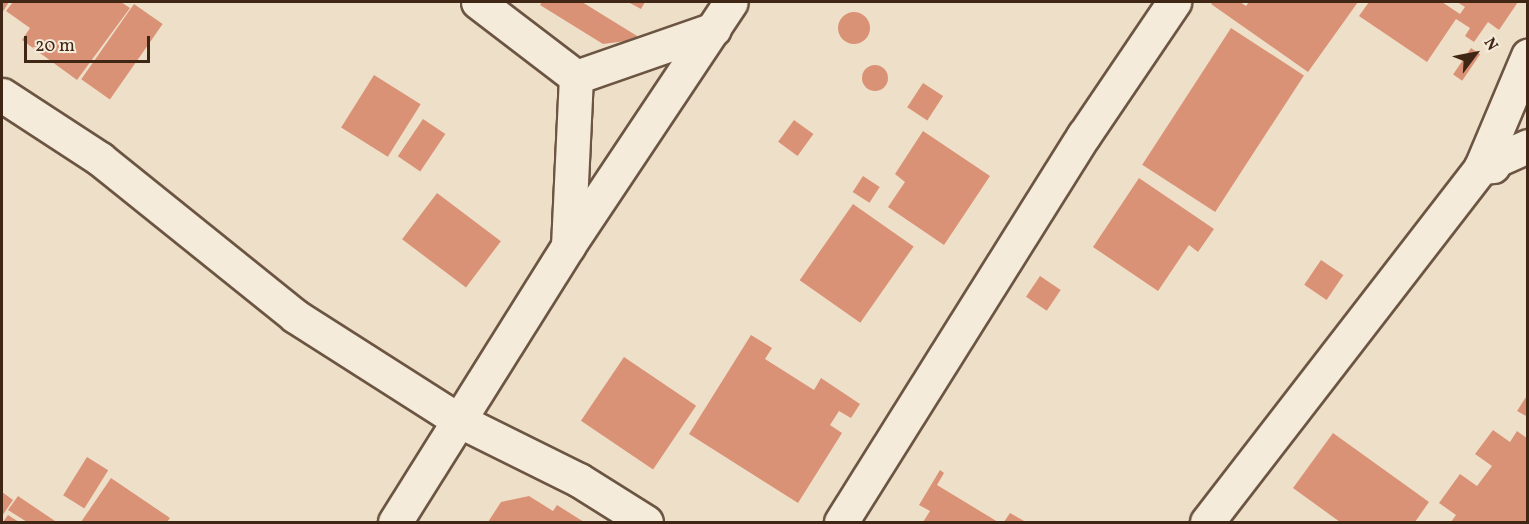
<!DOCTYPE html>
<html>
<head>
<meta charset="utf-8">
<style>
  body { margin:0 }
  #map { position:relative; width:1529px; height:524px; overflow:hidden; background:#eee0c8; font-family:Vollkorn,serif }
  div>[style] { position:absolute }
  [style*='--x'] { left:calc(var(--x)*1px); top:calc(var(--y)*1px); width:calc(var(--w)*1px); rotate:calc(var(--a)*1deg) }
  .building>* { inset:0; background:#da9277; transform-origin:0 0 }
  .round { border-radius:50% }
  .roads { filter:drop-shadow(2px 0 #6c5542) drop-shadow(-2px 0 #6c5542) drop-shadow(0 2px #6c5542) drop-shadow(0 -2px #6c5542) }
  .minor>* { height:33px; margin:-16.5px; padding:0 16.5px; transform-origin:16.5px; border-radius:16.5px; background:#f4ebdb }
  span { translate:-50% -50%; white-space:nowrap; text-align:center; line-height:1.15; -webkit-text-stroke:5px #f4ebdb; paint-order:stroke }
  .frame { position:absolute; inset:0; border:3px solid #402715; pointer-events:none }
  .north { position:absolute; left:1445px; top:24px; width:60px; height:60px; -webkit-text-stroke:4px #f4ebdb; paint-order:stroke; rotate:58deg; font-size:16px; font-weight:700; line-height:24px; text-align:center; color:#402715 }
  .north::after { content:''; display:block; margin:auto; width:21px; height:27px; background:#402715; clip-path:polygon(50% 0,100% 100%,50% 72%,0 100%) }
  .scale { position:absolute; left:24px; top:36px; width:126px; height:27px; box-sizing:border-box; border:3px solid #402715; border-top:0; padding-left:8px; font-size:18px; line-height:21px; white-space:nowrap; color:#402715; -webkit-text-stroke:4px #f4ebdb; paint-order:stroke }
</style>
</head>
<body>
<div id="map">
  <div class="building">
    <div style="clip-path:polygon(2px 2px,9px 2px,2px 13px)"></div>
    <div style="clip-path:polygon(13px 2px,121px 2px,130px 8px,77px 80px,22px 40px,30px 28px,6px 11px)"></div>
    <div style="clip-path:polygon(542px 2px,582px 2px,642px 39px,603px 44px,540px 5px)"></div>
    <div style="clip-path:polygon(628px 2px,645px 2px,641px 9px)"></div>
    <div style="clip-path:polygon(1213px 2px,1240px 2px,1246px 6px,1249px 2px,1358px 2px,1308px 72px,1211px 4px)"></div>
    <div style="clip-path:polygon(1369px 2px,1442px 2px,1460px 14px,1465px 7px,1457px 2px,1518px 2px,1499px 30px,1488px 22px,1474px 42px,1465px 36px,1470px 28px,1456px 19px,1427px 62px,1359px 16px)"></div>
    <div style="left:134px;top:4px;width:35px;height:92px;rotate:35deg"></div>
    <div class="round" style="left:838px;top:12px;width:32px;height:32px"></div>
    <div style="left:1231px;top:28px;width:87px;height:163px;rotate:33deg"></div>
    <div style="left:1471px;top:48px;width:11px;height:32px;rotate:34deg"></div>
    <div class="round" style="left:862px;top:65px;width:26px;height:26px"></div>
    <div style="left:374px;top:75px;width:55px;height:62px;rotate:32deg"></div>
    <div style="left:923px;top:83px;width:24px;height:29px;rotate:33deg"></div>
    <div style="left:423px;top:119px;width:27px;height:45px;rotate:34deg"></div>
    <div style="left:794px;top:120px;width:24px;height:27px;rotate:36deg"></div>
    <div style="clip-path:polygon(923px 131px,990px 176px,944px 245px,888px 207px,905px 182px,895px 174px)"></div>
    <div style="left:863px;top:176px;width:20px;height:19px;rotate:33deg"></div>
    <div style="clip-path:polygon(1139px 178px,1214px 229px,1198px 252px,1189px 245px,1158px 291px,1093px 247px)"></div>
    <div style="left:437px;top:193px;width:80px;height:58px;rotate:37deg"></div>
    <div style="left:853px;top:204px;width:74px;height:93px;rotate:35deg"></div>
    <div style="left:1321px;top:260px;width:27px;height:30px;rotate:34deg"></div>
    <div style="left:1040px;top:276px;width:25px;height:25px;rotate:34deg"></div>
    <div style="clip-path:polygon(751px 335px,772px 348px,765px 359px,814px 390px,821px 378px,860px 404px,851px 418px,839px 411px,830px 425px,842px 433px,798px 503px,689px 434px)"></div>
    <div style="left:624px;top:357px;width:87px;height:77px;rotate:34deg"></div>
    <div style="clip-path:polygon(1528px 394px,1528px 417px,1517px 411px)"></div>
    <div style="clip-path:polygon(1493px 430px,1510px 442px,1517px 431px,1528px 439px,1528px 522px,1451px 522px,1456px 515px,1439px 503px,1460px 474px,1477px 486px,1492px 466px,1475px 454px)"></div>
    <div style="clip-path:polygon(1333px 433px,1429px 502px,1415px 522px,1340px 522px,1293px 488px)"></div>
    <div style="left:87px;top:457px;width:25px;height:45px;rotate:32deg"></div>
    <div style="clip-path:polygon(940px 470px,944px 473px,937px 485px,998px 522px,923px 522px,930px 511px,919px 505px)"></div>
    <div style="clip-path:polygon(111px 478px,170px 518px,167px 522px,81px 522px)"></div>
    <div style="clip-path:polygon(2px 492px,13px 500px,2px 516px)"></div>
    <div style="clip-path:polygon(18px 496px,55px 521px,54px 522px,27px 522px,8px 510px)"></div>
    <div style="clip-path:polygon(529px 496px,553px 511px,557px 505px,584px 522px,488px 522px,501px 502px)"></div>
    <div style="clip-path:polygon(1010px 513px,1026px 522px,1004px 522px)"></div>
    <div style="clip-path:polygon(8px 515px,19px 522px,3px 522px)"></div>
  </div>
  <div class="roads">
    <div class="minor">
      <div style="--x:478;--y:2;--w:123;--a:37.4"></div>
      <div style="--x:576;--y:77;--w:146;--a:-19.2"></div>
      <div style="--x:2;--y:95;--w:117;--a:33.1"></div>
      <div style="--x:100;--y:159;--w:250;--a:38.8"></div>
      <div style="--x:295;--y:316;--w:193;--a:32.5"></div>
      <div style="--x:458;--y:420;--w:135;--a:26.4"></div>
      <div style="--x:579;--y:480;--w:79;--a:32.1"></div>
      <div style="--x:1493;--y:166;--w:12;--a:175"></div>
      <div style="--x:1481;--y:167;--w:121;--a:-67.1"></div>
      <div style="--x:568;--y:246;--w:169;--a:-87.3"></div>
      <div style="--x:395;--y:522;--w:326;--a:-57.9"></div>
      <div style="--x:568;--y:246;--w:293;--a:-56.3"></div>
      <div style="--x:841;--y:522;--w:457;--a:-57.9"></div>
      <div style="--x:1084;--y:135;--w:161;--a:-55.9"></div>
      <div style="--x:1207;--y:522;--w:448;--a:-52.3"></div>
      <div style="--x:1481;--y:167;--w:51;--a:-24.1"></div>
    </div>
  </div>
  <div class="frame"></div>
  <div class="north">N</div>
  <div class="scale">20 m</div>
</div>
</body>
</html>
